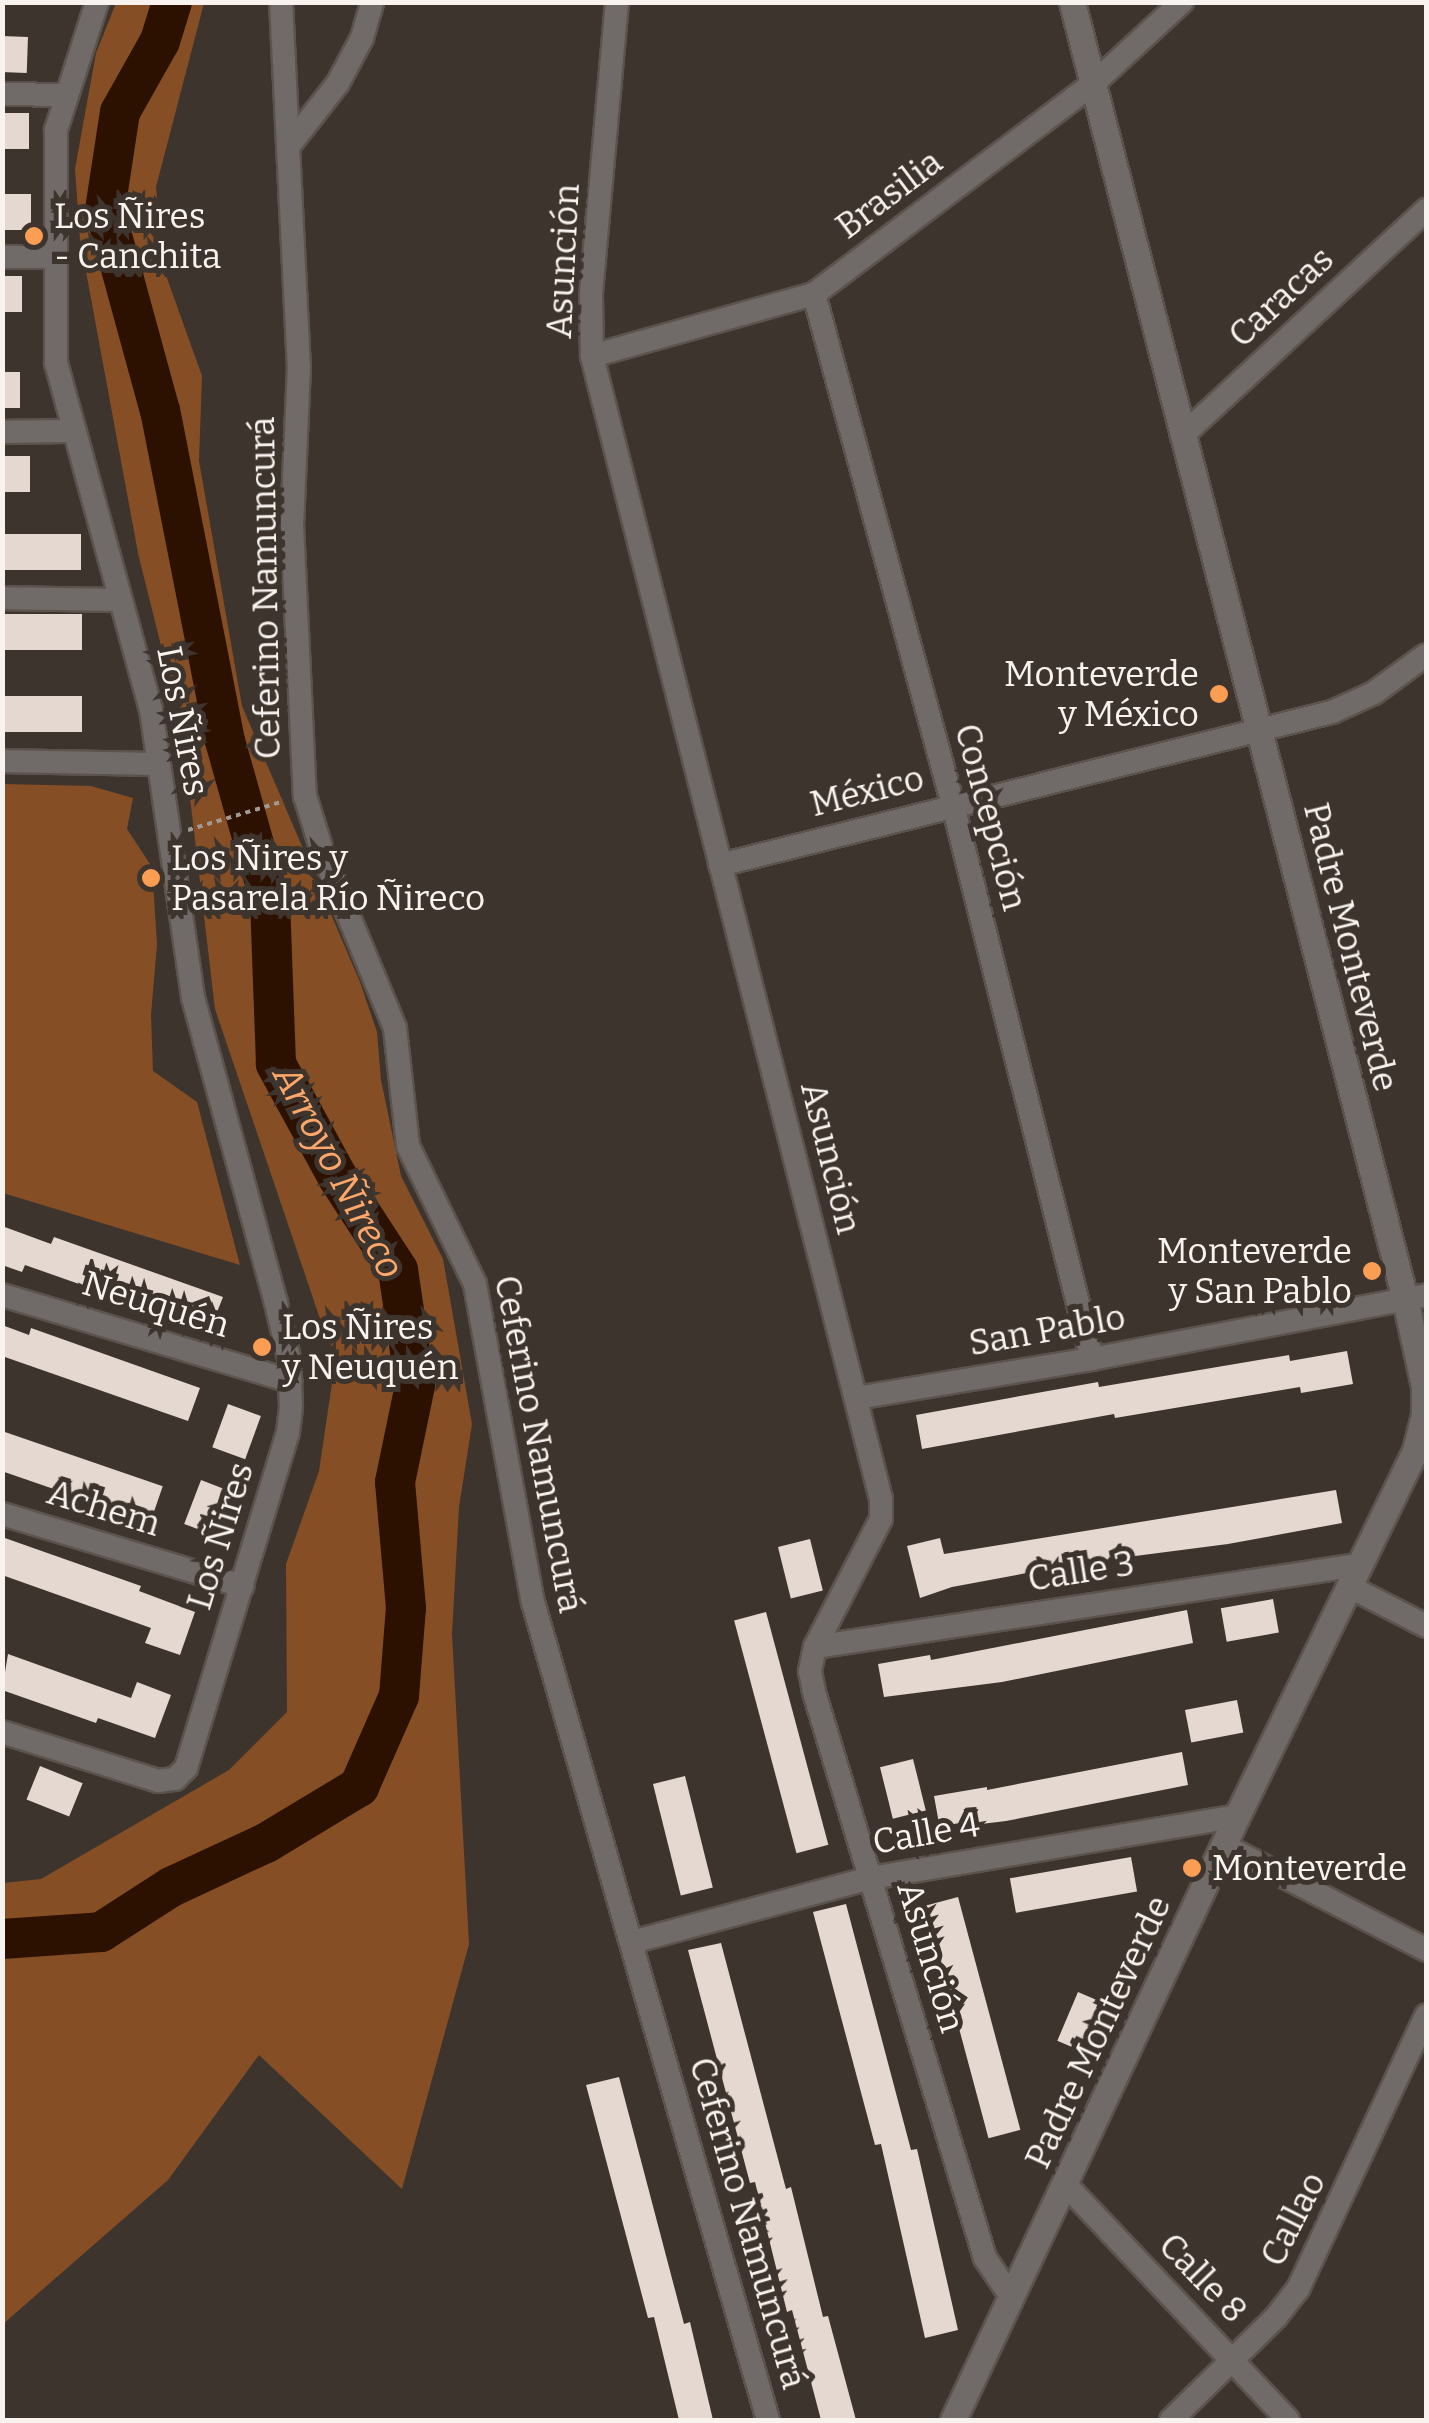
<!DOCTYPE html>
<html>
<head>
<meta charset="utf-8">
<style>
  body { margin:0 }
  #map { position:relative; width:1429px; height:2423px; overflow:hidden; background:#3e342e; font-family:Bitter,serif }
  div>[style] { position:absolute }
  [style*='--x'] { left:calc(var(--x)*1px); top:calc(var(--y)*1px); width:calc(var(--w)*1px); rotate:calc(var(--a)*1deg) }
  .green>* { inset:0; background:#854e24 }
  .river>* { height:40px; margin:-20px; padding:0 20px; transform-origin:20px; border-radius:20px; background:#2d1100 }
  .building>* { inset:0; background:#e4d8d0; transform-origin:0 0 }
  .path>* { height:4px; margin-top:-2px; transform-origin:0; background:repeating-linear-gradient(90deg,#a09994 0 5px,transparent 0 10px) }
  .roads { filter:drop-shadow(2px 0 #5c534d) drop-shadow(-2px 0 #5c534d) drop-shadow(0 2px #5c534d) drop-shadow(0 -2px #5c534d) }
  .minor>* { height:22px; margin:-11px; padding:0 11px; transform-origin:11px; border-radius:11px; background:#706b68 }
  .tertiary>* { height:25px; margin:-12.5px; padding:0 12.5px; transform-origin:12.5px; border-radius:12.5px; background:#706b68 }
  .dots>* { width:28px; height:28px; translate:-50% -50%; box-sizing:border-box; border:5px solid #3e342e; border-radius:50% }
  span { translate:-50% -50%; white-space:nowrap; text-align:center; line-height:1.15; -webkit-text-stroke:10px #3e342e; paint-order:stroke }
  .street-label { font-size:35px; color:#f9f3ef }
  .poi-label { font-size:35px; color:#f9f3ef }
  .left { translate:0 -50%; text-align:left }
  .right { translate:-100% -50%; text-align:right }
  .water-label { font-size:38px; color:#fda86a; font-style:italic }
  .frame { position:absolute; inset:0; border:5px solid #f9f3ef; pointer-events:none }
</style>
</head>
<body>
<div id="map">
  <div class="green">
    <div style="clip-path:polygon(116px 3px,204px 3px,156px 187px,163px 267px,202px 376px,199px 461px,242px 706px,360px 982px,377px 1032px,381px 1080px,401px 1176px,443px 1259px,472px 1424px,459px 1507px,452px 1634px,469px 1944px,402px 2189px,259px 2055px,168px 2180px,3px 2324px,3px 1883px,41px 1879px,229px 1770px,287px 1712px,286px 1564px,319px 1471px,335px 1363px,215px 1009px,182px 730px,138px 553px,80px 239px,75px 169px,96px 53px)"></div>
    <div style="clip-path:polygon(3px 784px,91px 786px,133px 798px,127px 829px,152px 867px,157px 944px,151px 1015px,153px 1071px,197px 1102px,240px 1265px,3px 1193px)"></div>
  </div>
  <div class="river">
    <div style="--x:2;--y:1939;--w:99;--a:-4"></div>
    <div style="--x:101;--y:1932;--w:83;--a:-32.7"></div>
    <div style="--x:171;--y:1887;--w:105;--a:-24.9"></div>
    <div style="--x:266;--y:1843;--w:109;--a:-31.1"></div>
    <div style="--x:359;--y:1787;--w:99;--a:-66.3"></div>
    <div style="--x:399;--y:1696;--w:88;--a:-85.5"></div>
    <div style="--x:406;--y:1608;--w:126;--a:-95"></div>
    <div style="--x:395;--y:1482;--w:99;--a:-78.3"></div>
    <div style="--x:415;--y:1385;--w:116;--a:-98.4"></div>
    <div style="--x:398;--y:1270;--w:112;--a:-123"></div>
    <div style="--x:337;--y:1176;--w:128;--a:-118.6"></div>
    <div style="--x:276;--y:1064;--w:163;--a:-92.1"></div>
    <div style="--x:270;--y:901;--w:166;--a:-105.7"></div>
    <div style="--x:225;--y:741;--w:336;--a:-101.1"></div>
    <div style="--x:160;--y:411;--w:208;--a:-105.3"></div>
    <div style="--x:105;--y:210;--w:99;--a:-81.3"></div>
    <div style="--x:120;--y:112;--w:81;--a:-60.6"></div>
    <div style="--x:160;--y:41;--w:41;--a:-72.9"></div>
  </div>
  <div class="building">
    <div style="left:2px;top:36px;width:26px;height:36px;rotate:2deg"></div>
    <div style="left:2px;top:113px;width:27px;height:36px"></div>
    <div style="left:2px;top:194px;width:29px;height:36px"></div>
    <div style="left:2px;top:276px;width:20px;height:36px"></div>
    <div style="left:2px;top:372px;width:18px;height:36px"></div>
    <div style="left:2px;top:456px;width:28px;height:36px"></div>
    <div style="left:2px;top:534px;width:79px;height:36px"></div>
    <div style="left:2px;top:614px;width:80px;height:36px"></div>
    <div style="left:2px;top:696px;width:80px;height:36px"></div>
    <div style="clip-path:polygon(2px 1226px,51px 1244px,54px 1237px,223px 1297px,210px 1330px,25px 1265px,22px 1272px,2px 1265px)"></div>
    <div style="clip-path:polygon(2px 1325px,29px 1335px,31px 1328px,200px 1388px,188px 1421px,2px 1356px)"></div>
    <div style="clip-path:polygon(1347px 1351px,1353px 1384px,1301px 1393px,1300px 1387px,1115px 1418px,1114px 1414px,922px 1449px,916px 1415px,1098px 1382px,1099px 1387px,1289px 1355px,1290px 1361px)"></div>
    <div style="left:228px;top:1404px;width:35px;height:46px;rotate:20deg"></div>
    <div style="left:2px;top:1431px;width:170px;height:38px;rotate:19deg"></div>
    <div style="left:201px;top:1480px;width:36px;height:47px;rotate:21deg"></div>
    <div style="clip-path:polygon(1336px 1490px,1342px 1523px,1228px 1544px,1081px 1563px,952px 1587px,920px 1598px,907px 1546px,940px 1538px,944px 1554px)"></div>
    <div style="clip-path:polygon(2px 1537px,141px 1586px,139px 1591px,195px 1612px,180px 1655px,145px 1643px,151px 1628px,2px 1575px)"></div>
    <div style="left:810px;top:1539px;width:53px;height:33px;rotate:76deg"></div>
    <div style="left:1273px;top:1599px;width:34px;height:53px;rotate:80deg"></div>
    <div style="clip-path:polygon(1187px 1610px,1193px 1643px,1002px 1682px,884px 1697px,878px 1664px,930px 1655px,931px 1660px)"></div>
    <div style="left:766px;top:1612px;width:241px;height:33px;rotate:75deg"></div>
    <div style="clip-path:polygon(8px 1654px,131px 1698px,137px 1682px,171px 1695px,155px 1738px,98px 1718px,96px 1723px,2px 1690px)"></div>
    <div style="left:1237px;top:1700px;width:33px;height:53px;rotate:79deg"></div>
    <div style="clip-path:polygon(1182px 1752px,1188px 1785px,1006px 1821px,940px 1829px,934px 1796px,987px 1787px,987px 1790px)"></div>
    <div style="left:913px;top:1759px;width:53px;height:34px;rotate:76deg"></div>
    <div style="left:40px;top:1766px;width:46px;height:36px;rotate:22deg"></div>
    <div style="left:685px;top:1776px;width:115px;height:33px;rotate:76deg"></div>
    <div style="left:1131px;top:1857px;width:35px;height:123px;rotate:80deg"></div>
    <div style="left:958px;top:1897px;width:241px;height:33px;rotate:75deg"></div>
    <div style="clip-path:polygon(846px 1904px,911px 2150px,917px 2149px,958px 2330px,925px 2338px,881px 2144px,875px 2145px,813px 1912px)"></div>
    <div style="clip-path:polygon(721px 1943px,786px 2189px,791px 2187px,823px 2317px,828px 2316px,856px 2420px,821px 2420px,792px 2310px,787px 2312px,755px 2182px,750px 2183px,688px 1950px)"></div>
    <div style="left:1078px;top:1992px;width:33px;height:53px;rotate:23deg"></div>
    <div style="clip-path:polygon(619px 2077px,684px 2324px,690px 2322px,713px 2420px,679px 2420px,654px 2317px,648px 2318px,586px 2085px)"></div>
  </div>
  <div class="path">
    <div style="--x:188;--y:830;--w:100;--a:-16.8"></div>
  </div>
  <div class="roads">
    <div class="minor">
      <div style="--x:281;--y:2;--w:364;--a:87.2"></div>
      <div style="--x:299;--y:366;--w:158;--a:92.5"></div>
      <div style="--x:292;--y:524;--w:272;--a:87.3"></div>
      <div style="--x:305;--y:796;--w:61;--a:72.8"></div>
      <div style="--x:323;--y:854;--w:188;--a:67.5"></div>
      <div style="--x:395;--y:1028;--w:119;--a:83.7"></div>
      <div style="--x:408;--y:1146;--w:153;--a:64.1"></div>
      <div style="--x:475;--y:1284;--w:323;--a:79.7"></div>
      <div style="--x:533;--y:1602;--w:851;--a:73.97"></div>
      <div style="--x:617;--y:2;--w:293;--a:95.1"></div>
      <div style="--x:591;--y:294;--w:62;--a:89.1"></div>
      <div style="--x:592;--y:356;--w:1179;--a:75.81"></div>
      <div style="--x:881;--y:1499;--w:20;--a:90"></div>
      <div style="--x:881;--y:1519;--w:144;--a:117.3"></div>
      <div style="--x:815;--y:1647;--w:25;--a:102"></div>
      <div style="--x:810;--y:1671;--w:21;--a:79"></div>
      <div style="--x:814;--y:1692;--w:591;--a:73.19"></div>
      <div style="--x:985;--y:2258;--w:48;--a:56"></div>
      <div style="--x:2;--y:94;--w:62;--a:0.9"></div>
      <div style="--x:288;--y:147;--w:81;--a:-52"></div>
      <div style="--x:338;--y:83;--w:51;--a:-61.9"></div>
      <div style="--x:362;--y:38;--w:37;--a:-74"></div>
      <div style="--x:2;--y:257;--w:51;--a:0"></div>
      <div style="--x:814;--y:294;--w:530;--a:74.78"></div>
      <div style="--x:953;--y:805;--w:571;--a:75.92"></div>
      <div style="--x:592;--y:356;--w:230;--a:-15.6"></div>
      <div style="--x:814;--y:294;--w:349;--a:-37"></div>
      <div style="--x:1093;--y:84;--w:121;--a:-42.7"></div>
      <div style="--x:2;--y:432;--w:71;--a:-0.8"></div>
      <div style="--x:1182;--y:436;--w:333;--a:-42.8"></div>
      <div style="--x:2;--y:598;--w:118;--a:1"></div>
      <div style="--x:2;--y:761;--w:157;--a:1.1"></div>
      <div style="--x:720;--y:865;--w:631;--a:-14.04"></div>
      <div style="--x:1332;--y:712;--w:46;--a:-24.3"></div>
      <div style="--x:1374;--y:693;--w:64;--a:-36.2"></div>
      <div style="--x:2;--y:1295;--w:301;--a:16.6"></div>
      <div style="--x:856;--y:1398;--w:239;--a:-9.4"></div>
      <div style="--x:1092;--y:1359;--w:340;--a:-10.8"></div>
      <div style="--x:2;--y:1514;--w:251;--a:16.7"></div>
      <div style="--x:1348;--y:1586;--w:88;--a:27.1"></div>
      <div style="--x:815;--y:1647;--w:549;--a:-8.59"></div>
      <div style="--x:2;--y:1732;--w:164;--a:17.4"></div>
      <div style="--x:158;--y:1781;--w:17;--a:-7"></div>
      <div style="--x:175;--y:1779;--w:16;--a:-45"></div>
      <div style="--x:186;--y:1768;--w:351;--a:-73.1"></div>
      <div style="--x:288;--y:1432;--w:26;--a:-83"></div>
      <div style="--x:291;--y:1406;--w:48;--a:-92.4"></div>
      <div style="--x:289;--y:1358;--w:57;--a:-103.3"></div>
      <div style="--x:276;--y:1303;--w:317;--a:-105.2"></div>
      <div style="--x:193;--y:997;--w:290;--a:-98.3"></div>
      <div style="--x:151;--y:710;--w:360;--a:-105.3"></div>
      <div style="--x:56;--y:363;--w:233;--a:-90"></div>
      <div style="--x:56;--y:130;--w:134;--a:-72.2"></div>
      <div style="--x:1223;--y:1845;--w:229;--a:27.3"></div>
      <div style="--x:632;--y:1942;--w:247;--a:-15"></div>
      <div style="--x:871;--y:1878;--w:371;--a:-9.6"></div>
      <div style="--x:1066;--y:2185;--w:323;--a:46.6"></div>
      <div style="--x:1171;--y:2420;--w:147;--a:-44.4"></div>
      <div style="--x:1276;--y:2317;--w:36;--a:-52"></div>
      <div style="--x:1298;--y:2289;--w:302;--a:-64.9"></div>
    </div>
    <div class="tertiary">
      <div style="--x:953;--y:2420;--w:667;--a:-64.82"></div>
      <div style="--x:1237;--y:1816;--w:406;--a:-64"></div>
      <div style="--x:1415;--y:1451;--w:38;--a:-76"></div>
      <div style="--x:1424;--y:1414;--w:28;--a:-90"></div>
      <div style="--x:1424;--y:1386;--w:89;--a:-102.3"></div>
      <div style="--x:1405;--y:1299;--w:1339;--a:-104.4"></div>
    </div>
  </div>
  <div class="dots">
    <div style="left:34px;top:236px;background:#fc9d54"></div>
    <div style="left:1219px;top:694px;background:#fc9d54"></div>
    <div style="left:151px;top:878px;background:#fc9d54"></div>
    <div style="left:1372px;top:1271px;background:#fc9d54"></div>
    <div style="left:262px;top:1347px;background:#fc9d54"></div>
    <div style="left:1192px;top:1868px;background:#fc9d54"></div>
  </div>
  <div class="street-label">
    <span style="left:889px;top:194px;rotate:-37deg">Brasilia</span>
    <span style="left:563px;top:261px;rotate:-87deg">Asunción</span>
    <span style="left:1281px;top:297px;rotate:-43deg">Caracas</span>
    <span style="left:265px;top:588px;rotate:-91deg">Ceferino Namuncurá</span>
    <span style="left:183px;top:721px;rotate:79deg">Los Ñires</span>
    <span style="left:867px;top:791px;rotate:-14deg">México</span>
    <span style="left:991px;top:817px;rotate:75deg">Concepción</span>
    <span style="left:1351px;top:947px;rotate:76deg">Padre Monteverde</span>
    <span style="left:831px;top:1158px;rotate:76deg">Asunción</span>
    <span style="left:156px;top:1304px;rotate:17deg">Neuquén</span>
    <span style="left:1047px;top:1330px;rotate:-10deg">San Pablo</span>
    <span style="left:539px;top:1444px;rotate:79deg">Ceferino Namuncurá</span>
    <span style="left:104px;top:1508px;rotate:17deg">Achem</span>
    <span style="left:220px;top:1536px;rotate:-73deg">Los Ñires</span>
    <span style="left:1081px;top:1571px;rotate:-9deg">Calle 3</span>
    <span style="left:926px;top:1833px;rotate:-10deg">Calle 4</span>
    <span style="left:931px;top:1957px;rotate:73deg">Asunción</span>
    <span style="left:1098px;top:2032px;rotate:-65deg">Padre Monteverde</span>
    <span style="left:1293px;top:2219px;rotate:-63deg">Callao</span>
    <span style="left:748px;top:2223px;rotate:74deg">Ceferino Namuncurá</span>
    <span style="left:1203px;top:2278px;rotate:46deg">Calle 8</span>
  </div>
  <div class="poi-label">
    <span class="left" style="left:54px;top:236px">Los Ñires<br>- Canchita</span>
    <span class="right" style="left:1199px;top:694px">Monteverde<br>y México</span>
    <span class="left" style="left:171px;top:878px">Los Ñires y<br>Pasarela Río Ñireco</span>
    <span class="right" style="left:1352px;top:1271px">Monteverde<br>y San Pablo</span>
    <span class="left" style="left:282px;top:1347px">Los Ñires<br>y Neuquén</span>
    <span class="left" style="left:1212px;top:1868px">Monteverde</span>
  </div>
  <div class="water-label">
    <span style="left:338px;top:1172px;rotate:62deg">Arroyo Ñireco</span>
  </div>
  <div class="frame"></div>
</div>
</body>
</html>
